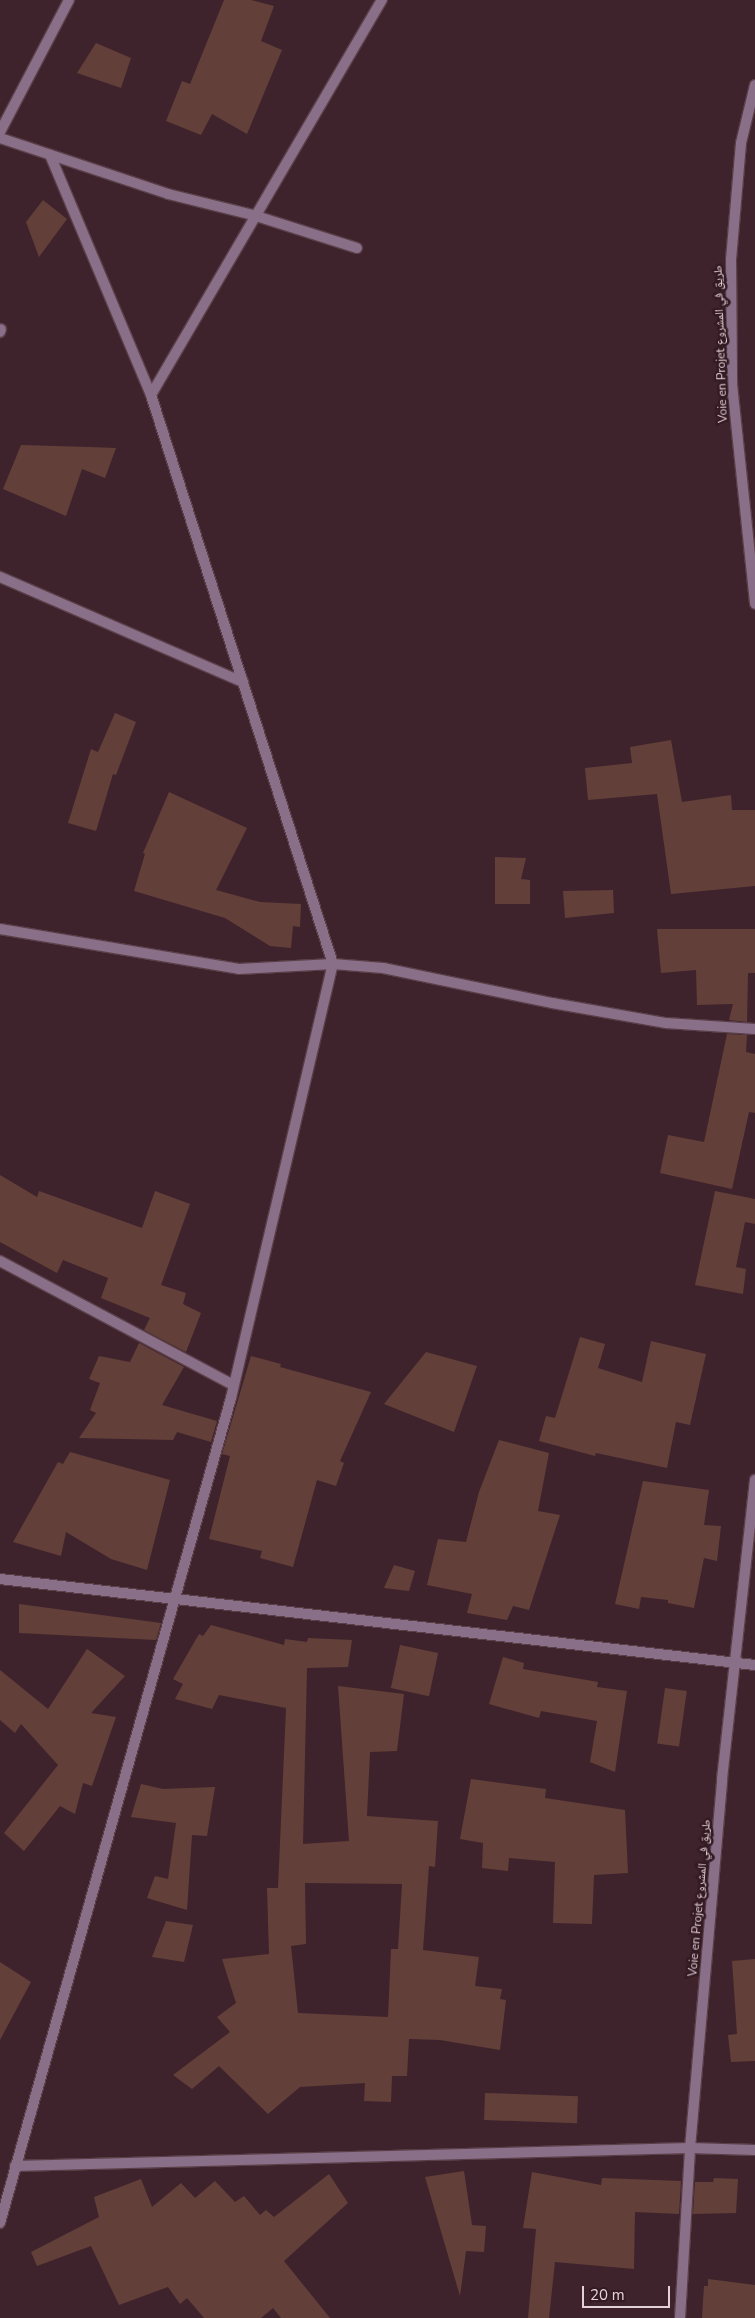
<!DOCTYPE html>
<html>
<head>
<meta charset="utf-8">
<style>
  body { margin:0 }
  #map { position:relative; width:755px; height:2318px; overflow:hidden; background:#3f232c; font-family:"Nunito Sans","Noto Naskh Arabic",sans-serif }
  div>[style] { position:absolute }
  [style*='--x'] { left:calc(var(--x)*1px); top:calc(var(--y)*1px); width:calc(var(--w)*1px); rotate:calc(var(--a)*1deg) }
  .building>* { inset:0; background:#633f39; transform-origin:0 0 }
  .roads { filter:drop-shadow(1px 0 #5a3f48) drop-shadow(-1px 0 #5a3f48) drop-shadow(0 1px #5a3f48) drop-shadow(0 -1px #5a3f48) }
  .minor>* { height:10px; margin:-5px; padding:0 5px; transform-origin:5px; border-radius:5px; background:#8a6f89 }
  span { translate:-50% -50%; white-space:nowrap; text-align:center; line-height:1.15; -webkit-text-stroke:5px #341a23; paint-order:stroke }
  .street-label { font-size:12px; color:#e5d2d8 }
  .scale { position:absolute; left:582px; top:2286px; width:88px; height:22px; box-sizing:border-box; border:2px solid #e5d2d8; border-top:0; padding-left:6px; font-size:15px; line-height:18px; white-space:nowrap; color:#e5d2d8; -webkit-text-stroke:4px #341a23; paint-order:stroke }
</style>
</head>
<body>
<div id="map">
  <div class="building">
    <div style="clip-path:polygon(224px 0,251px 0,274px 6px,261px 41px,282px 50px,247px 134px,212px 114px,201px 135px,166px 121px,182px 81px,190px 84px)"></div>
    <div style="clip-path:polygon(96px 43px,131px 58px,121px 88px,77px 73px)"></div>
    <div style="clip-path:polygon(43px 200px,67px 219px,39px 257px,26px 222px)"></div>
    <div style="clip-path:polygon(21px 445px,89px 447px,116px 448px,105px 478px,82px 469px,66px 516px,3px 489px)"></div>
    <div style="clip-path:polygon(115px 713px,136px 722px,116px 775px,113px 774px,96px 831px,68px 823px,91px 749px,98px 752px)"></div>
    <div style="clip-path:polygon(671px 740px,682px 802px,731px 795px,732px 810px,755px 810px,755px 886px,671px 894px,657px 794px,588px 800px,585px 768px,632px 763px,630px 747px)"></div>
    <div style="clip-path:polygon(169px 792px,247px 828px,216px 890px,260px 902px,301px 904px,300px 927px,293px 926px,291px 948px,270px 946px,225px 918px,134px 891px,145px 854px,143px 853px)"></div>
    <div style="clip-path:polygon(495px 857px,526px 858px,521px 879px,530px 880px,530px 904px,495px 904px)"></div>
    <div style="clip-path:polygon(613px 890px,614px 913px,565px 918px,563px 891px)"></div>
    <div style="clip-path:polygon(657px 929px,755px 929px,755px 973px,748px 973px,747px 1022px,729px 1020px,733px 1004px,697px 1005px,696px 970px,661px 973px)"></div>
    <div style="clip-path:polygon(727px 1034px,747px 1035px,746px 1052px,755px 1054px,755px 1113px,749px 1112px,732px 1189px,660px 1173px,668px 1135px,704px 1142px)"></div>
    <div style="clip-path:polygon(0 1175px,37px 1197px,39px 1191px,142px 1228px,155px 1191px,190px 1204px,161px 1285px,186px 1293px,183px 1304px,201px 1313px,186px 1352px,144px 1330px,150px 1318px,101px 1298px,108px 1278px,63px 1260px,57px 1273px,0 1242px)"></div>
    <div style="clip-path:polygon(715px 1191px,755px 1199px,755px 1224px,745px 1222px,736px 1267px,746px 1269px,743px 1294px,695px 1285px)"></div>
    <div style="clip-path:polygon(580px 1337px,605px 1344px,598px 1368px,642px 1382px,651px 1341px,706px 1354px,690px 1425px,676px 1422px,667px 1468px,596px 1453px,595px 1456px,539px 1441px,546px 1416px,555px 1418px)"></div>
    <div style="clip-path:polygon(139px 1343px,184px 1367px,162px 1405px,217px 1421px,211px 1442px,177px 1432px,173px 1440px,79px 1438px,96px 1413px,90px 1410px,100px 1383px,89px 1379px,99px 1356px,130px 1362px)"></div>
    <div style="clip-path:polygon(426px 1352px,477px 1366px,454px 1432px,384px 1404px)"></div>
    <div style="clip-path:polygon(251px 1356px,281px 1364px,280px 1367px,371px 1392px,340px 1461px,344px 1463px,336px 1486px,317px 1480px,293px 1567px,260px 1558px,262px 1551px,209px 1539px,230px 1456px,222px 1454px)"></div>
    <div style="clip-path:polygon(499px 1440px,549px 1453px,538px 1511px,560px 1515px,529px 1610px,513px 1606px,507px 1620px,467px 1613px,472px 1594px,427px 1585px,438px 1539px,466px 1542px,479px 1492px)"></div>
    <div style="clip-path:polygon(70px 1452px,170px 1480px,147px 1570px,111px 1559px,66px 1532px,61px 1556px,13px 1542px,58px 1462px,63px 1464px)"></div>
    <div style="clip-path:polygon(643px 1481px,709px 1490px,704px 1525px,721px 1526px,717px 1561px,704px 1558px,694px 1608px,668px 1603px,668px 1600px,641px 1597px,639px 1609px,615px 1604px)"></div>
    <div style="clip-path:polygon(394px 1565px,415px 1571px,409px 1591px,384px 1588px)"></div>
    <div style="clip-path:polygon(19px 1604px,161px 1623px,156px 1640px,19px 1633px)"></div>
    <div style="clip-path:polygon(evenodd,211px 1625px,284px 1645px,285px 1639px,307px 1642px,308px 1638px,352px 1640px,348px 1667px,307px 1668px,303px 1844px,349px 1841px,338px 1686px,404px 1694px,397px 1751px,370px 1752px,367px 1816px,438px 1821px,435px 1867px,429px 1866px,423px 1950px,479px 1957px,475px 1986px,502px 1989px,500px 1999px,506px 2000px,500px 2050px,440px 2040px,409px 2039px,407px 2076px,392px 2076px,391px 2102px,364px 2101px,365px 2083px,300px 2087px,268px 2114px,219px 2066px,192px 2089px,173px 2075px,230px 2032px,217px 2017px,236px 2003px,222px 1959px,269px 1954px,267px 1888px,278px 1888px,286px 1708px,219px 1695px,212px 1709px,175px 1699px,183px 1684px,173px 1679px,199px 1634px,203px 1636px,211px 1625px,305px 1883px,402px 1884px,398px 1949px,391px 1949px,388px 2017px,298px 2013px,291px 1946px,306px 1944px,305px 1883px)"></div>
    <div style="left:400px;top:1645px;width:39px;height:44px;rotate:12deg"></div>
    <div style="clip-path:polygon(87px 1649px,125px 1676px,91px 1713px,116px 1717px,92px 1786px,83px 1783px,75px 1814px,60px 1806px,24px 1851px,4px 1833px,58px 1765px,21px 1724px,15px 1733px,0 1720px,0 1670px,48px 1709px)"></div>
    <div style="clip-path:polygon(503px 1657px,524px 1663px,523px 1669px,598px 1682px,597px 1687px,627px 1691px,615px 1772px,590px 1762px,597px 1721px,541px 1711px,539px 1718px,489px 1704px)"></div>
    <div style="left:665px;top:1688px;width:22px;height:56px;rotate:8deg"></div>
    <div style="clip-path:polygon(471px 1779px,546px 1789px,545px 1798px,625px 1810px,628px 1873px,594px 1875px,592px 1924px,553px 1923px,555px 1862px,509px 1858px,508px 1871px,482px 1868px,483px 1843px,460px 1839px)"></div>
    <div style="clip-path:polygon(141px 1784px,163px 1789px,215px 1787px,207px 1836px,192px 1835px,187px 1910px,147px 1898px,155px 1876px,168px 1879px,176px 1823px,131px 1817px)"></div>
    <div style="clip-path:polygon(166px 1921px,193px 1925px,184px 1962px,152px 1957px)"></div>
    <div style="clip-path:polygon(755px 1959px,755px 2061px,731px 2062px,728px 2035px,737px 2034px,732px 1961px)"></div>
    <div style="clip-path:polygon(0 1962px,31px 1982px,0 2040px)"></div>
    <div style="left:485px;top:2093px;width:93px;height:27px;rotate:2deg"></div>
    <div style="clip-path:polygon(464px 2171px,472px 2225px,486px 2226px,484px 2252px,466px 2251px,460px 2296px,425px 2177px)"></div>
    <div style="clip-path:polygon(532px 2172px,601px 2185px,602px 2178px,681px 2181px,679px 2214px,635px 2212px,634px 2269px,555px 2262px,549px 2318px,528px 2318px,536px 2229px,523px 2228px)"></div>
    <div style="clip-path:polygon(329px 2174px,348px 2203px,284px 2261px,330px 2318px,281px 2318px,273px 2308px,261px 2318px,204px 2318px,187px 2298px,180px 2304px,168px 2287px,119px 2305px,91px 2246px,37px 2266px,31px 2252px,99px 2217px,94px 2197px,141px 2179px,152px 2207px,181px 2183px,195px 2198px,215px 2181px,235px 2202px,244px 2196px,260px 2215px,266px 2210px,274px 2217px)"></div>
    <div style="clip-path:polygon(714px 2178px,738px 2179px,736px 2213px,693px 2214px,695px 2182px,713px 2182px)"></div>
    <div style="clip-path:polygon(708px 2279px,755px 2285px,755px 2318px,702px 2318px,704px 2286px,708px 2286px)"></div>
  </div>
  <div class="roads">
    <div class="minor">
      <div style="--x:755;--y:85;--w:60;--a:103.6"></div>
      <div style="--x:741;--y:143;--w:116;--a:94.9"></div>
      <div style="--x:731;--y:259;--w:125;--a:89.5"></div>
      <div style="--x:732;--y:384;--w:221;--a:84"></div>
      <div style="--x:0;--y:132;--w:149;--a:-62.4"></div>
      <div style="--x:0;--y:138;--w:177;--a:18.4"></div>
      <div style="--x:168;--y:194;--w:88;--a:13.9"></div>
      <div style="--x:253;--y:215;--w:109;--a:17.6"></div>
      <div style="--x:0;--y:332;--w:3;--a:-72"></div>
      <div style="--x:151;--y:395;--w:458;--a:-59.7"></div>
      <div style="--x:0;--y:577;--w:265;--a:23.4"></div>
      <div style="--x:0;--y:929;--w:242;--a:9.5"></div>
      <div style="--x:239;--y:969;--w:94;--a:-3"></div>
      <div style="--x:333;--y:964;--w:50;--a:4.6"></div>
      <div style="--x:383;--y:968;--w:173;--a:11.7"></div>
      <div style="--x:552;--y:1003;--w:116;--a:10"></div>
      <div style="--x:666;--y:1023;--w:89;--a:3.9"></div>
      <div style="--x:0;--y:1261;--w:264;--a:28"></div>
      <div style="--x:0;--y:1579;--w:760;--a:6.5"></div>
      <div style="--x:15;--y:2166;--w:675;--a:-1.53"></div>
      <div style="--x:690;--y:2148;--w:65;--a:1.8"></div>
      <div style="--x:0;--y:2223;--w:857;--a:-74.36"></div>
      <div style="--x:231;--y:1398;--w:446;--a:-76.8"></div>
      <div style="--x:333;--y:964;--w:597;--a:-107.74"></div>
      <div style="--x:151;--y:395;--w:260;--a:-112.8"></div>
      <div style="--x:680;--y:2318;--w:170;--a:-86.6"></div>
      <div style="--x:690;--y:2148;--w:370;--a:-85"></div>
      <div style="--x:722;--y:1779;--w:301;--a:-83.7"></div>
    </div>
  </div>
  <div class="street-label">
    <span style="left:721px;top:344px;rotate:-92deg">Voie en Projet طريق في المشروع</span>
    <span style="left:700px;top:1898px;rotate:-85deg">Voie en Projet طريق في المشروع</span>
  </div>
  <div class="scale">20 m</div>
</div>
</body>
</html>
